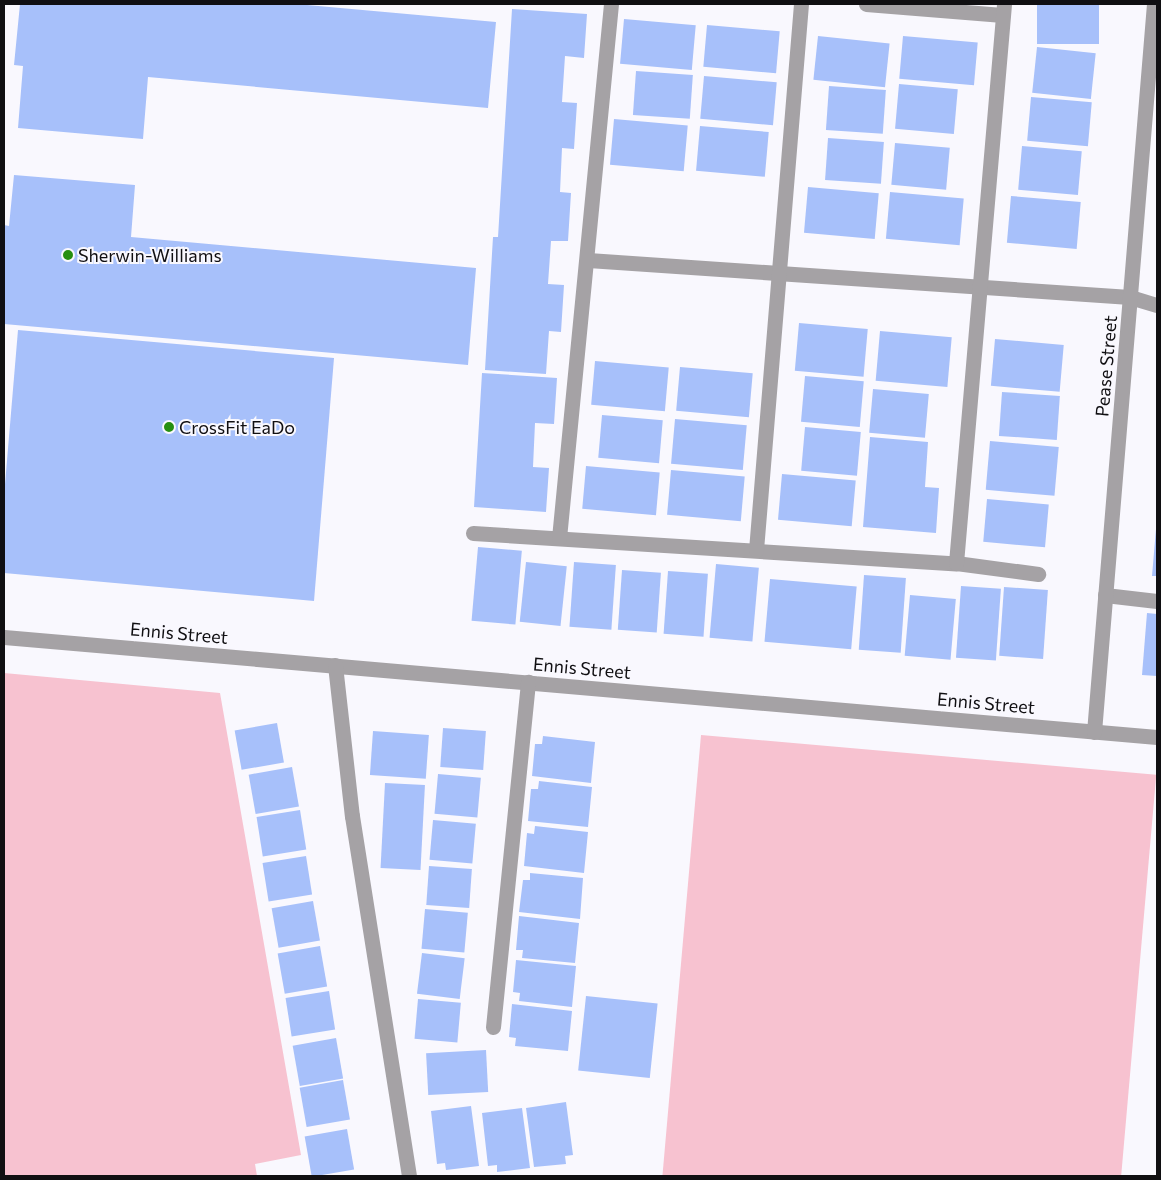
<!DOCTYPE html>
<html>
<head>
<meta charset="utf-8">
<style>
  body { margin:0 }
  #map { position:relative; width:1161px; height:1180px; overflow:hidden; background:#f9f8fe; font-family:Commissioner,sans-serif }
  div>[style] { position:absolute }
  [style*='--x'] { left:calc(var(--x)*1px); top:calc(var(--y)*1px); width:calc(var(--w)*1px); rotate:calc(var(--a)*1deg) }
  .green>* { inset:0; background:#f7c2d0; transform-origin:0 0 }
  .building>* { inset:0; background:#a7c0fa; transform-origin:0 0 }
  .minor>* { height:15px; margin:-7.5px; padding:0 7.5px; transform-origin:7.5px; border-radius:7.5px; background:#a5a2a5 }
  .dots>* { width:14px; height:14px; translate:-50% -50%; box-sizing:border-box; border:2px solid #f9f8fe; border-radius:50% }
  span { translate:-50% -50%; white-space:nowrap; text-align:center; line-height:1.15; -webkit-text-stroke:4px #f9f8fe; paint-order:stroke }
  .poi-label { font-size:18px; color:#100f12 }
  .left { translate:0 -50%; text-align:left }
  .street-label { font-size:18px; color:#100f12 }
  .frame { position:absolute; inset:0; border:5px solid #100f12; pointer-events:none }
</style>
</head>
<body>
<div id="map">
  <div class="green">
    <div style="clip-path:polygon(4px 673px,220px 693px,301px 1155px,255px 1164px,257px 1176px,4px 1176px)"></div>
    <div style="left:701px;top:735px;width:457px;height:442px;rotate:5deg"></div>
  </div>
  <div class="building">
    <div style="clip-path:polygon(20px 4px,296px 4px,496px 22px,488px 108px,148px 77px,143px 139px,18px 128px,23px 66px,14px 65px)"></div>
    <div style="left:1037px;top:4px;width:62px;height:40px"></div>
    <div style="clip-path:polygon(512px 9px,587px 14px,584px 58px,565px 56px,562px 102px,577px 103px,574px 149px,562px 148px,560px 192px,571px 193px,568px 241px,551px 241px,548px 284px,564px 285px,561px 332px,549px 331px,546px 374px,485px 370px,493px 237px,498px 237px)"></div>
    <div style="left:624px;top:19px;width:72px;height:45px;rotate:5deg"></div>
    <div style="left:707px;top:25px;width:73px;height:42px;rotate:5deg"></div>
    <div style="left:818px;top:36px;width:72px;height:44px;rotate:6deg"></div>
    <div style="left:903px;top:36px;width:75px;height:43px;rotate:5deg"></div>
    <div style="left:1037px;top:47px;width:59px;height:46px;rotate:6deg"></div>
    <div style="left:636px;top:71px;width:57px;height:44px;rotate:4deg"></div>
    <div style="left:704px;top:76px;width:73px;height:43px;rotate:5deg"></div>
    <div style="left:899px;top:84px;width:59px;height:45px;rotate:5deg"></div>
    <div style="left:829px;top:86px;width:57px;height:44px;rotate:4deg"></div>
    <div style="left:1031px;top:97px;width:61px;height:44px;rotate:5deg"></div>
    <div style="left:614px;top:119px;width:74px;height:46px;rotate:5deg"></div>
    <div style="left:700px;top:126px;width:69px;height:45px;rotate:5deg"></div>
    <div style="left:828px;top:138px;width:56px;height:42px;rotate:4deg"></div>
    <div style="left:895px;top:143px;width:55px;height:42px;rotate:5deg"></div>
    <div style="left:1022px;top:146px;width:60px;height:44px;rotate:5deg"></div>
    <div style="clip-path:polygon(14px 175px,135px 185px,131px 237px,476px 268px,468px 365px,4px 324px,4px 225px,9px 226px)"></div>
    <div style="left:808px;top:187px;width:71px;height:46px;rotate:5deg"></div>
    <div style="left:890px;top:192px;width:74px;height:47px;rotate:5deg"></div>
    <div style="left:1011px;top:196px;width:70px;height:47px;rotate:5deg"></div>
    <div style="left:799px;top:323px;width:69px;height:48px;rotate:5deg"></div>
    <div style="clip-path:polygon(18px 330px,334px 358px,314px 601px,4px 573px,4px 496px)"></div>
    <div style="left:880px;top:331px;width:72px;height:50px;rotate:5deg"></div>
    <div style="left:995px;top:339px;width:69px;height:47px;rotate:5deg"></div>
    <div style="left:595px;top:361px;width:74px;height:44px;rotate:5deg"></div>
    <div style="left:680px;top:367px;width:73px;height:44px;rotate:5deg"></div>
    <div style="clip-path:polygon(482px 373px,557px 378px,554px 424px,535px 423px,533px 467px,549px 468px,546px 512px,474px 507px)"></div>
    <div style="left:805px;top:376px;width:59px;height:46px;rotate:5deg"></div>
    <div style="left:873px;top:389px;width:56px;height:44px;rotate:5deg"></div>
    <div style="left:1002px;top:392px;width:58px;height:44px;rotate:4deg"></div>
    <div style="left:602px;top:415px;width:61px;height:43px;rotate:5deg"></div>
    <div style="left:675px;top:419px;width:72px;height:45px;rotate:5deg"></div>
    <div style="left:805px;top:427px;width:56px;height:44px;rotate:5deg"></div>
    <div style="clip-path:polygon(870px 437px,928px 442px,925px 487px,939px 488px,936px 533px,863px 527px)"></div>
    <div style="left:990px;top:441px;width:69px;height:49px;rotate:5deg"></div>
    <div style="left:586px;top:466px;width:74px;height:43px;rotate:5deg"></div>
    <div style="left:671px;top:470px;width:74px;height:45px;rotate:5deg"></div>
    <div style="left:782px;top:474px;width:74px;height:46px;rotate:5deg"></div>
    <div style="left:987px;top:499px;width:62px;height:43px;rotate:5deg"></div>
    <div style="clip-path:polygon(1156px 529px,1157px 529px,1157px 576px,1152px 576px)"></div>
    <div style="left:478px;top:547px;width:44px;height:74px;rotate:5deg"></div>
    <div style="left:526px;top:562px;width:41px;height:60px;rotate:6deg"></div>
    <div style="left:574px;top:562px;width:42px;height:65px;rotate:4deg"></div>
    <div style="left:716px;top:564px;width:43px;height:74px;rotate:5deg"></div>
    <div style="left:622px;top:570px;width:39px;height:60px;rotate:4deg"></div>
    <div style="left:668px;top:571px;width:40px;height:63px;rotate:4deg"></div>
    <div style="left:864px;top:575px;width:42px;height:75px;rotate:4deg"></div>
    <div style="left:770px;top:579px;width:87px;height:63px;rotate:5deg"></div>
    <div style="left:961px;top:586px;width:40px;height:72px;rotate:4deg"></div>
    <div style="left:1004px;top:587px;width:44px;height:69px;rotate:4deg"></div>
    <div style="left:910px;top:595px;width:46px;height:61px;rotate:5deg"></div>
    <div style="clip-path:polygon(1147px 613px,1157px 614px,1157px 676px,1142px 675px)"></div>
    <div style="left:277px;top:723px;width:40px;height:43px;rotate:80deg"></div>
    <div style="left:443px;top:728px;width:43px;height:39px;rotate:4deg"></div>
    <div style="left:373px;top:731px;width:56px;height:44px;rotate:4deg"></div>
    <div style="clip-path:polygon(543px 736px,595px 742px,591px 783px,532px 776px,535px 744px,542px 744px)"></div>
    <div style="left:292px;top:767px;width:40px;height:44px;rotate:80deg"></div>
    <div style="left:438px;top:774px;width:43px;height:40px;rotate:5deg"></div>
    <div style="clip-path:polygon(539px 781px,592px 787px,588px 827px,528px 821px,531px 789px,538px 789px)"></div>
    <div style="left:385px;top:783px;width:40px;height:85px;rotate:3deg"></div>
    <div style="left:300px;top:810px;width:40px;height:44px;rotate:81deg"></div>
    <div style="left:433px;top:820px;width:43px;height:40px;rotate:5deg"></div>
    <div style="clip-path:polygon(535px 826px,588px 832px,584px 873px,524px 866px,527px 833px,534px 834px)"></div>
    <div style="left:306px;top:856px;width:39px;height:44px;rotate:81deg"></div>
    <div style="left:429px;top:866px;width:43px;height:39px;rotate:4deg"></div>
    <div style="clip-path:polygon(530px 873px,583px 878px,580px 919px,519px 912px,523px 880px,530px 880px)"></div>
    <div style="left:313px;top:901px;width:40px;height:42px;rotate:80deg"></div>
    <div style="left:425px;top:909px;width:43px;height:40px;rotate:5deg"></div>
    <div style="clip-path:polygon(519px 916px,579px 923px,575px 963px,522px 958px,523px 950px,516px 950px)"></div>
    <div style="left:320px;top:946px;width:41px;height:43px;rotate:80deg"></div>
    <div style="left:422px;top:953px;width:43px;height:41px;rotate:7deg"></div>
    <div style="clip-path:polygon(516px 960px,576px 966px,572px 1007px,519px 1001px,520px 993px,513px 992px)"></div>
    <div style="left:329px;top:991px;width:39px;height:44px;rotate:81deg"></div>
    <div style="left:586px;top:996px;width:72px;height:75px;rotate:6deg"></div>
    <div style="left:418px;top:999px;width:43px;height:40px;rotate:5deg"></div>
    <div style="clip-path:polygon(512px 1004px,572px 1011px,568px 1051px,515px 1046px,516px 1038px,509px 1037px)"></div>
    <div style="left:336px;top:1038px;width:41px;height:44px;rotate:80deg"></div>
    <div style="left:486px;top:1050px;width:42px;height:60px;rotate:87deg"></div>
    <div style="left:343px;top:1080px;width:40px;height:44px;rotate:80deg"></div>
    <div style="clip-path:polygon(566px 1102px,573px 1155px,565px 1156px,566px 1164px,534px 1167px,526px 1108px)"></div>
    <div style="clip-path:polygon(471px 1106px,479px 1166px,446px 1170px,445px 1163px,437px 1164px,431px 1111px)"></div>
    <div style="clip-path:polygon(522px 1108px,530px 1168px,497px 1172px,497px 1165px,488px 1166px,482px 1113px)"></div>
    <div style="left:347px;top:1129px;width:41px;height:43px;rotate:80deg"></div>
  </div>
  <div class="minor">
    <div style="--x:866;--y:4;--w:137;--a:4.6"></div>
    <div style="--x:588;--y:260;--w:543;--a:3.91"></div>
    <div style="--x:1130;--y:297;--w:28;--a:17"></div>
    <div style="--x:473;--y:533;--w:484;--a:3.6"></div>
    <div style="--x:956;--y:563;--w:83;--a:7.6"></div>
    <div style="--x:559;--y:538;--w:537;--a:-84.44"></div>
    <div style="--x:756;--y:550;--w:548;--a:-85.29"></div>
    <div style="--x:956;--y:563;--w:561;--a:-85.09"></div>
    <div style="--x:1105;--y:595;--w:52;--a:6.6"></div>
    <div style="--x:4;--y:637;--w:1157;--a:4.96"></div>
    <div style="--x:335;--y:665;--w:152;--a:83.6"></div>
    <div style="--x:352;--y:816;--w:364;--a:81"></div>
    <div style="--x:1094;--y:732;--w:730;--a:-85.29"></div>
    <div style="--x:493;--y:1027;--w:347;--a:-84.2"></div>
  </div>
  <div class="dots">
    <div style="left:68px;top:255px;background:#268f10"></div>
    <div style="left:169px;top:427px;background:#268f10"></div>
  </div>
  <div class="poi-label">
    <span class="left" style="left:78px;top:255px">Sherwin-Williams</span>
    <span class="left" style="left:179px;top:427px">CrossFit EaDo</span>
  </div>
  <div class="street-label">
    <span style="left:1106px;top:366px;rotate:-85deg">Pease Street</span>
    <span style="left:179px;top:633px;rotate:5deg">Ennis Street</span>
    <span style="left:582px;top:668px;rotate:5deg">Ennis Street</span>
    <span style="left:986px;top:703px;rotate:5deg">Ennis Street</span>
  </div>
  <div class="frame"></div>
</div>
</body>
</html>
